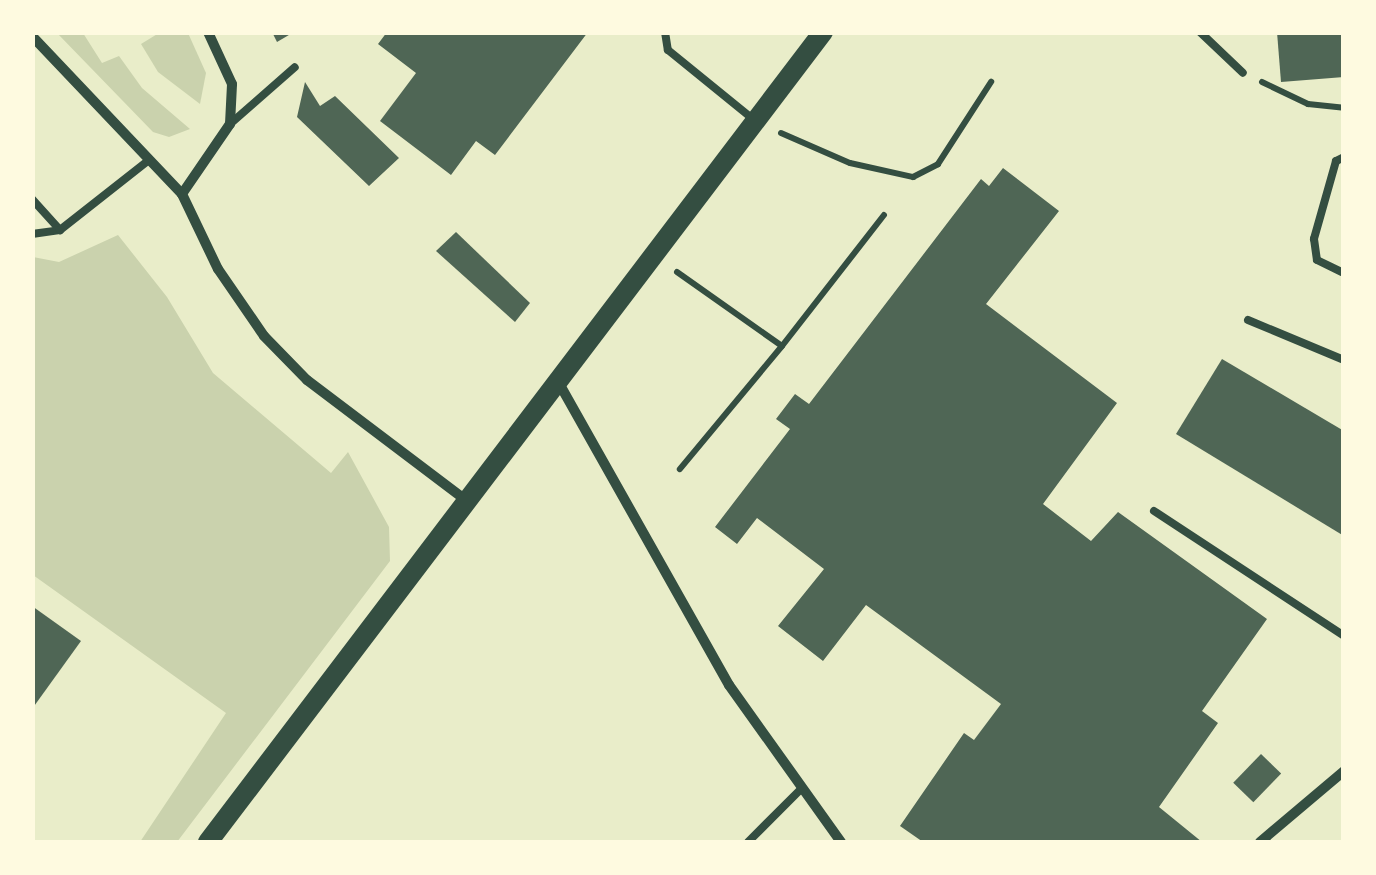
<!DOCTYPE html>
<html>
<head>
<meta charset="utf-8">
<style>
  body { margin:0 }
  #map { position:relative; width:1376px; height:875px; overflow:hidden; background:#e9edc9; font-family:Roboto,sans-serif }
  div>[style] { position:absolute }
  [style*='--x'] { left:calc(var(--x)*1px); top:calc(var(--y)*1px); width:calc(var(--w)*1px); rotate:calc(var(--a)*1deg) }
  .green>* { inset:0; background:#cad2ad }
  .building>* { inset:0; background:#4f6655; transform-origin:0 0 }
  .path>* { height:6px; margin:-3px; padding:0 3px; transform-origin:3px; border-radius:3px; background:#344e41 }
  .service>* { height:8px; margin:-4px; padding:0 4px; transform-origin:4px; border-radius:4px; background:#344e41 }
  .minor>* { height:10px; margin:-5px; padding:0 5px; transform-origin:5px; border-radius:5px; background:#344e41 }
  .secondary>* { height:20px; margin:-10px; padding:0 10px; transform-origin:10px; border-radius:10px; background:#344e41 }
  span { translate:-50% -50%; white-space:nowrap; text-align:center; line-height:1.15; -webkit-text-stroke:9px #fefae0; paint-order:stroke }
  .frame { position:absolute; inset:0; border:35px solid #fefae0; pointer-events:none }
</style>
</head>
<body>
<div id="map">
  <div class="green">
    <div style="clip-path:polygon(57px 33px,83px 33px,102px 63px,119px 56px,142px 88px,190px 129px,169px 137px,153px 132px)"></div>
    <div style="clip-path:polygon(159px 33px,188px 33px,206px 73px,200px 104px,158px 72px,141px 44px)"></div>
    <div style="clip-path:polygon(118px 235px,167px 297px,213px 373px,331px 473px,348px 452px,389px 527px,390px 561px,177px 842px,140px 842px,226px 713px,33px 575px,33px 257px,59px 262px)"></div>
  </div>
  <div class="building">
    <div style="clip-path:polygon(272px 32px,294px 32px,277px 42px)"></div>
    <div style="clip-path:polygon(387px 32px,588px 32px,495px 155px,476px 141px,451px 175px,380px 121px,416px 73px,378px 44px)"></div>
    <div style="clip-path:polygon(1277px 32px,1344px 32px,1344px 77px,1281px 82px)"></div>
    <div style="clip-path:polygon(305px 82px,320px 106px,335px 96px,399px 158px,369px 186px,297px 117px)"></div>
    <div style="clip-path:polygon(1003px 168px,1059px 211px,986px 304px,1117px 403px,1043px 504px,1091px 541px,1118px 512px,1267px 619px,1202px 711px,1218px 723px,1159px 807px,1202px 842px,923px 842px,900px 826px,964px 733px,974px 740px,1001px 704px,866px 605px,823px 661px,778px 626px,824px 569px,757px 518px,737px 544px,715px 527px,790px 429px,776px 419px,795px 394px,809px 404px,981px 179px,989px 186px)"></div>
    <div style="clip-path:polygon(456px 232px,530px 303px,515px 322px,436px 251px)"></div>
    <div style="clip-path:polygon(1222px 359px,1344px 431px,1344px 536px,1176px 434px)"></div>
    <div style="clip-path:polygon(32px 606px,81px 641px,32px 709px)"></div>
    <div style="left:1261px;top:754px;width:28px;height:40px;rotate:44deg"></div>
  </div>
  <div class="path">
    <div style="--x:1262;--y:82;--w:51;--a:25.6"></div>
    <div style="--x:1308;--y:104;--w:36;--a:6"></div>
    <div style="--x:781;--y:133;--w:75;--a:23.5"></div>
    <div style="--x:850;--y:163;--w:65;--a:12.5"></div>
    <div style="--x:913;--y:177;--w:28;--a:-27"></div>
    <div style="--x:938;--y:164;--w:98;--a:-57.1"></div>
    <div style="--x:677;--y:272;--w:128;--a:35.2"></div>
    <div style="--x:782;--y:346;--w:160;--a:129.7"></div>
    <div style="--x:782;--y:346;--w:166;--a:-52.1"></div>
  </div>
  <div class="service">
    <div style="--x:665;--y:32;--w:18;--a:81"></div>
    <div style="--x:668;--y:50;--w:109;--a:39.1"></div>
    <div style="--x:1200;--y:32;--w:59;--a:43.6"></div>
    <div style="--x:230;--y:124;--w:86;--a:-41.2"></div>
    <div style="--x:1344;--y:157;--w:9;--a:153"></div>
    <div style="--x:1336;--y:161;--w:81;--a:105.8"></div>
    <div style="--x:1314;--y:239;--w:21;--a:82"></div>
    <div style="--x:1317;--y:260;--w:30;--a:26"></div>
    <div style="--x:32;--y:199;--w:42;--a:47.9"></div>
    <div style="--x:32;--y:234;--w:28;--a:-8"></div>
    <div style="--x:60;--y:230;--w:113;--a:-38.2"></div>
    <div style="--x:1248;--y:320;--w:104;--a:22.6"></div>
    <div style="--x:1154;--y:511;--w:227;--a:33.3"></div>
    <div style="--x:748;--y:842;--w:76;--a:-45"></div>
  </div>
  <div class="minor">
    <div style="--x:32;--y:36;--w:218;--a:46.5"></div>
    <div style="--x:182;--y:194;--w:83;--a:64.4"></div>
    <div style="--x:218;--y:269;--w:81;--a:55.5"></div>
    <div style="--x:264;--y:336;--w:62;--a:45.7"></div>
    <div style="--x:307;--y:380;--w:201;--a:37.1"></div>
    <div style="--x:182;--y:194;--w:85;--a:-55.6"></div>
    <div style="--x:230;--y:124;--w:40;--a:-87.1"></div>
    <div style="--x:232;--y:84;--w:57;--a:-114.8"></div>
    <div style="--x:560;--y:385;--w:344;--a:60.6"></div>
    <div style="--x:729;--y:685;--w:193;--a:54.5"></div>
    <div style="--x:1260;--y:842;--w:110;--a:-40.2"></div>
  </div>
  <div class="secondary">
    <div style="--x:208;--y:842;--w:1017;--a:-52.79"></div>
  </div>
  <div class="frame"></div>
</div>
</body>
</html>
